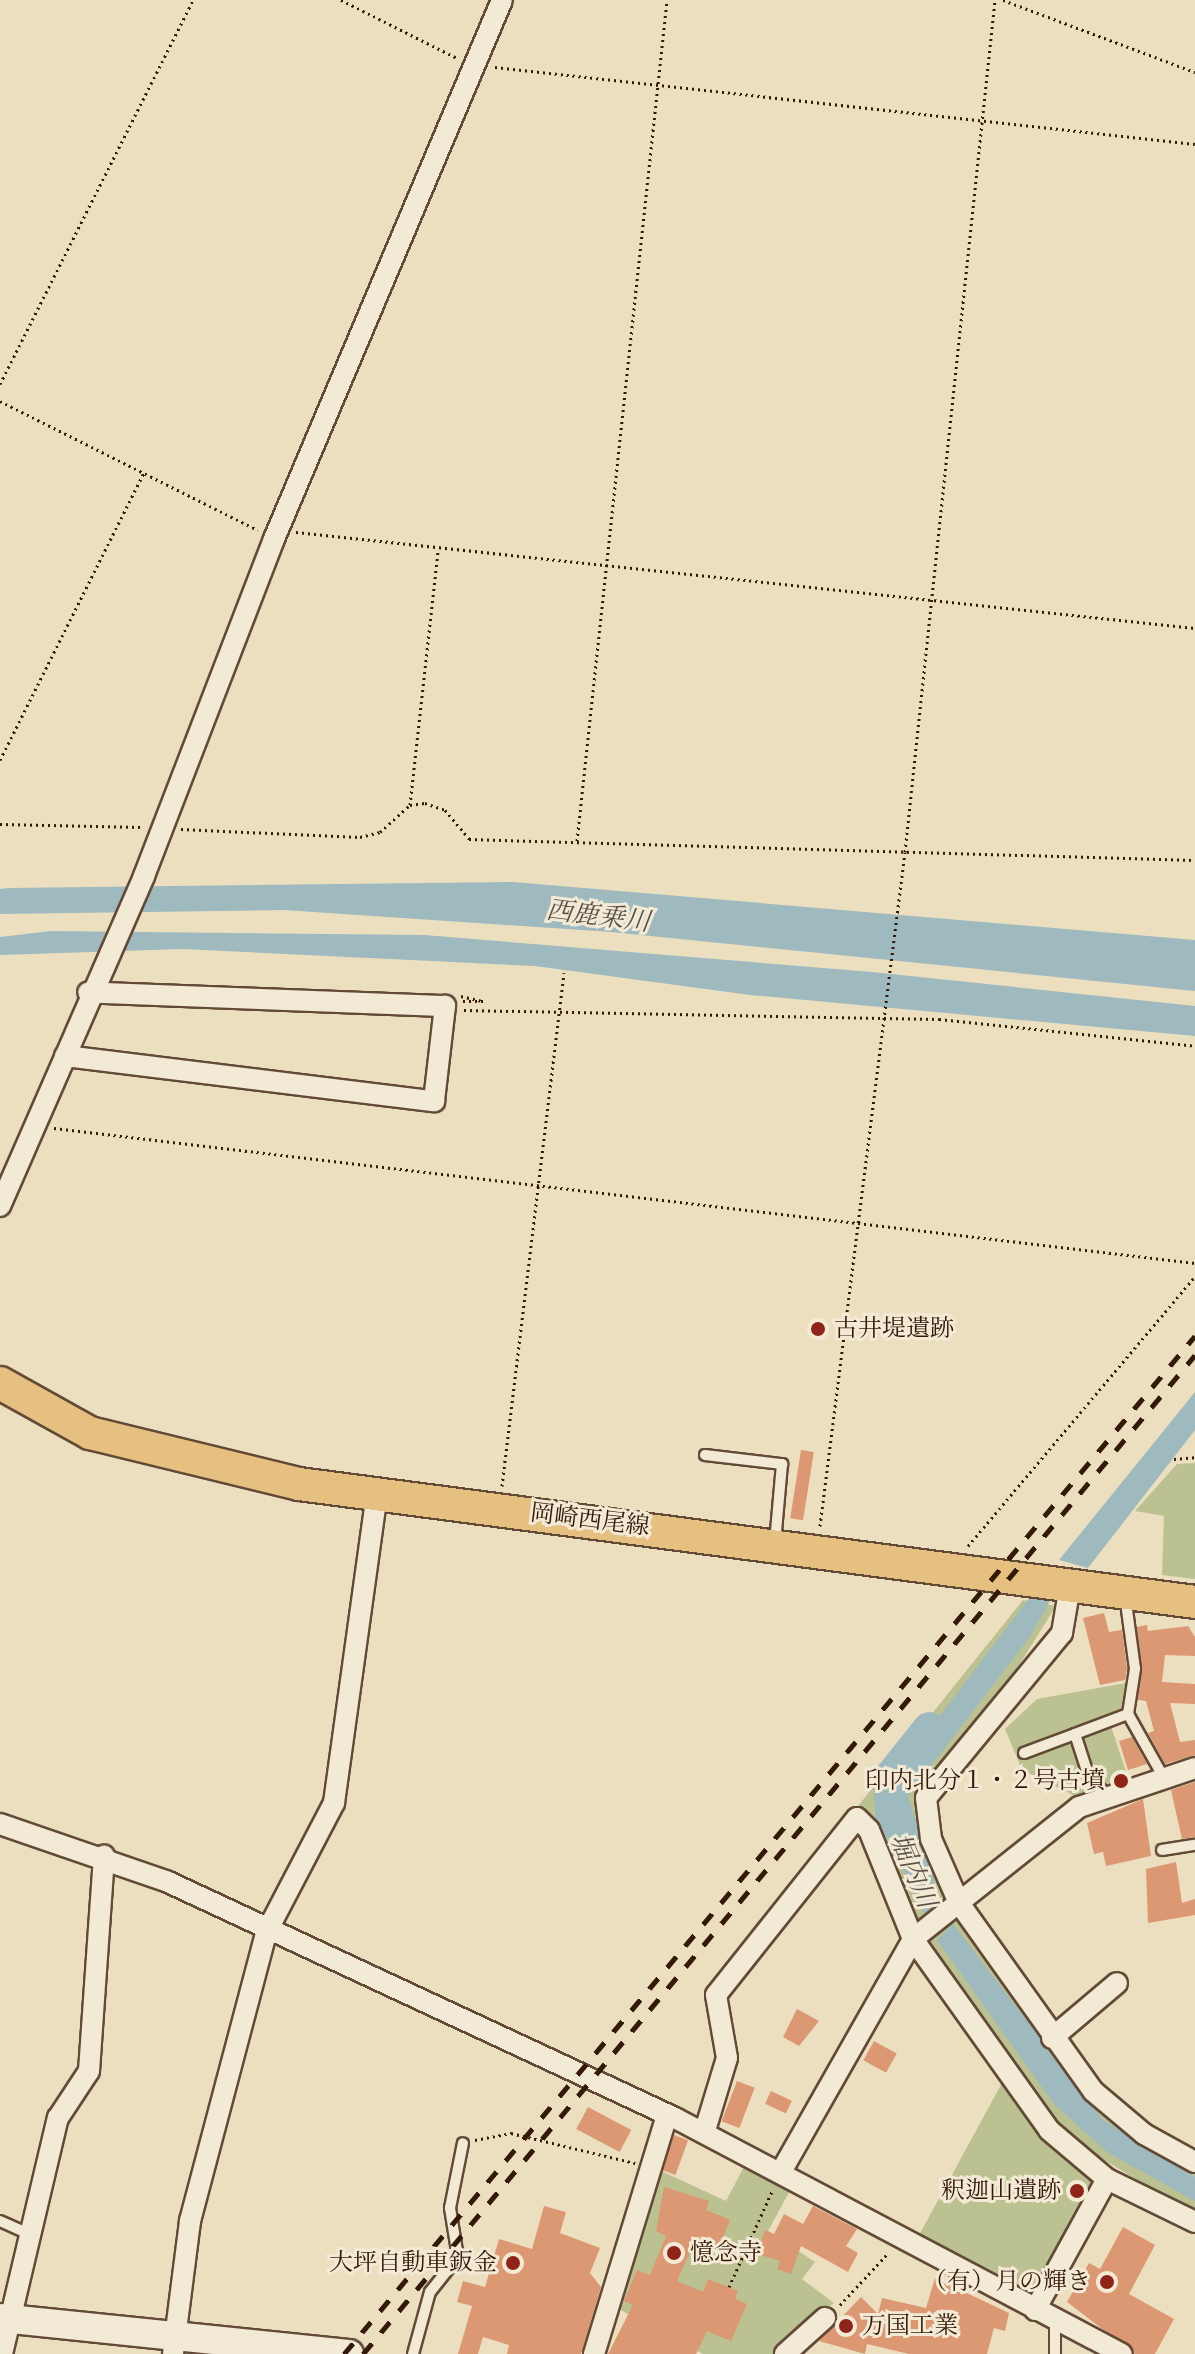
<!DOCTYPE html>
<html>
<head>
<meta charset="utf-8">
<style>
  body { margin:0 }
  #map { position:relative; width:1195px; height:2354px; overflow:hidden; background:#ecdfc0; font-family:"IM FELL Double Pica","Noto Serif JP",serif }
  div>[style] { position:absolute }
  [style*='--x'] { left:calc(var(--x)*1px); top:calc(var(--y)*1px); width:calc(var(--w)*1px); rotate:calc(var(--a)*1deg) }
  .green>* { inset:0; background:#bbc190 }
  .water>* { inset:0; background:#9ebabe }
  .river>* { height:32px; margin:-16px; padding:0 16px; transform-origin:16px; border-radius:16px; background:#9ebabe }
  .building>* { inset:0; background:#dc9872; transform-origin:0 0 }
  .path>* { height:3px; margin-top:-1.5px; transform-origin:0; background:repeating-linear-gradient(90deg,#341908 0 2px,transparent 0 6px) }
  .roads { filter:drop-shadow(2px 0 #624a36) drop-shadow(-2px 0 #624a36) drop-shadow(0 2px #624a36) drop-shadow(0 -2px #624a36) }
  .lane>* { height:10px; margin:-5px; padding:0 5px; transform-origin:5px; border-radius:5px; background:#f3ead6 }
  .street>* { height:20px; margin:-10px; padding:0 10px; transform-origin:10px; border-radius:10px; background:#f3ead6 }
  .secondary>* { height:28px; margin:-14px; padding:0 14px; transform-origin:14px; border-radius:14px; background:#f3ead6 }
  .primary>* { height:32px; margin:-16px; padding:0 16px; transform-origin:16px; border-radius:16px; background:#e6c080 }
  .rail>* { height:5px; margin-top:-2.5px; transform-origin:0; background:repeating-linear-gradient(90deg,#341908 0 14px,transparent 0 28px) }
  .dots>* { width:22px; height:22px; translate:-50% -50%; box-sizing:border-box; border:4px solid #f3ead6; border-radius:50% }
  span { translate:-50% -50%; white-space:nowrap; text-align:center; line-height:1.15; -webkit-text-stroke:6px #f3ead6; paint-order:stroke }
  .poi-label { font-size:24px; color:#341908 }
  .left { translate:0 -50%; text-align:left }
  .right { translate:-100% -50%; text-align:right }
  .street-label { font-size:24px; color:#341908 }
  .water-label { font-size:26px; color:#595148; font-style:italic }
</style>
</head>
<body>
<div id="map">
  <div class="green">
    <div style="clip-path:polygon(1195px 1463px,1195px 1579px,1162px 1575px,1164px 1516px,1135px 1511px,1177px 1464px)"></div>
    <div style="clip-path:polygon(1023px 1600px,1056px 1606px,920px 1824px,1054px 2052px,1195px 2170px,1195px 2215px,1068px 2138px,1008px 2068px,929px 1946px,876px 1822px,858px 1806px)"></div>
    <div style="clip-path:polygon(1126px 1683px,1123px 1711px,1108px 1717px,1132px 1790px,1085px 1801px,1022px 1770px,1005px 1729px,1037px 1699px)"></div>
    <div style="clip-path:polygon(1002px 2083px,1093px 2179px,1036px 2301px,918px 2237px)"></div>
    <div style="clip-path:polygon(746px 2163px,792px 2187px,768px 2231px,815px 2262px,802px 2279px,834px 2303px,787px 2336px,775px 2354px,703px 2354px,615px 2307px,657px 2169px,726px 2201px)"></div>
  </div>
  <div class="water">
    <div style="clip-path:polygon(513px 882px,1195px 940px,1195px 991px,611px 932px,284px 910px,0 914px,0 889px,9px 888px)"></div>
    <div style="clip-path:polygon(51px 931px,424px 935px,872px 972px,1195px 1006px,1195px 1036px,750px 995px,535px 966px,182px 949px,0 955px,0 937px)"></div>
    <div style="clip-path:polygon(1195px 1392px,1195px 1430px,1088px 1568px,1059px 1560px)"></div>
    <div style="clip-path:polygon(1030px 1597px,1050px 1601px,1029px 1638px,908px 1796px,942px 1906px,927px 1918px,890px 1844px,884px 1790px)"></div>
    <div style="clip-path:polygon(953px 1924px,1103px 2120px,1195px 2177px,1195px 2201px,1107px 2152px,1054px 2104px,937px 1940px)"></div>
  </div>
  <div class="river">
    <div style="--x:892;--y:1823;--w:45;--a:-93.8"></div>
    <div style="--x:889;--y:1778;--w:64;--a:-51.3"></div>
  </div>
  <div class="building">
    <div style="left:801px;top:1450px;width:13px;height:69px;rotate:9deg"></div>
    <div style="clip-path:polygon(1104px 1613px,1109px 1632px,1122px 1630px,1127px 1669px,1125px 1680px,1100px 1685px,1083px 1618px)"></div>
    <div style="clip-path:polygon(1147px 1625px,1148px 1631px,1188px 1626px,1195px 1637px,1195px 1656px,1165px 1655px,1162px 1682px,1195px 1684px,1195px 1704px,1170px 1703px,1180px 1742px,1195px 1740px,1195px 1755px,1165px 1764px,1148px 1733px,1154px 1731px,1146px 1701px,1138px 1700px,1137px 1627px)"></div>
    <div style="clip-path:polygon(1132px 1737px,1147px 1764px,1128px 1770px,1119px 1741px)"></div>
    <div style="clip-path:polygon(1195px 1782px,1195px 1837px,1182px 1839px,1171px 1790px)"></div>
    <div style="clip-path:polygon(1143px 1799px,1151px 1856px,1106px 1866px,1103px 1852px,1094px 1854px,1087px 1823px)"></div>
    <div style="clip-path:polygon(1176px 1862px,1182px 1903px,1195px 1899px,1195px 1915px,1148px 1923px,1146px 1869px)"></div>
    <div style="clip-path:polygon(797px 2009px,819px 2021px,799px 2046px,783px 2037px)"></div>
    <div style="left:874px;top:2041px;width:26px;height:22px;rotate:29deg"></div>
    <div style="left:737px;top:2081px;width:19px;height:43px;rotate:21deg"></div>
    <div style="left:771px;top:2091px;width:23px;height:14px;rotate:25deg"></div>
    <div style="left:588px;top:2107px;width:49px;height:25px;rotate:28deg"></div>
    <div style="left:674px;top:2135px;width:15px;height:37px;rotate:20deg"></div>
    <div style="clip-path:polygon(664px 2187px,709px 2201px,706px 2210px,730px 2220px,718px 2249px,712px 2246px,707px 2255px,692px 2248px,677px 2281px,703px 2292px,708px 2279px,738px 2291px,735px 2299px,747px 2304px,731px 2341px,707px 2331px,696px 2354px,608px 2354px,633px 2305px,624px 2301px,637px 2270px,650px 2275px,666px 2236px,656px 2231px)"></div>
    <div style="clip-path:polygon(544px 2206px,566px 2212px,560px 2233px,600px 2248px,590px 2273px,601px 2287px,581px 2354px,507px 2354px,509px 2345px,483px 2337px,478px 2354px,458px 2354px,472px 2306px,457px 2302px,463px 2281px,485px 2287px,499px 2239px,532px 2249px)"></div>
    <div style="clip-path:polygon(813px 2206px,857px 2229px,846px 2246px,858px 2253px,848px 2272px,801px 2246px,791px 2274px,777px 2269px,780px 2261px,757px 2254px,765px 2230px,774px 2234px,784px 2214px,803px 2224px)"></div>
    <div style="clip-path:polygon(1123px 2227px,1155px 2245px,1129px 2294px,1174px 2319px,1155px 2354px,1135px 2354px,1067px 2302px,1089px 2263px,1100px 2269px)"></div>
    <div style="clip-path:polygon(935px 2278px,1009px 2313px,1005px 2331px,994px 2328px,987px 2354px,909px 2354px,867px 2344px,865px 2354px,819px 2341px,861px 2297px,878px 2314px,882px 2298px,926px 2308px)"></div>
  </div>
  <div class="path">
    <div style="--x:341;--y:0;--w:130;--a:26.6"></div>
    <div style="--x:1003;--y:0;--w:205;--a:20.6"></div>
    <div style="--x:495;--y:67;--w:704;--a:6.28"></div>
    <div style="--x:0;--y:384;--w:430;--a:-63.3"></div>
    <div style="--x:0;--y:401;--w:288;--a:26.6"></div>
    <div style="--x:296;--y:532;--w:904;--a:6.1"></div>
    <div style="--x:0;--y:760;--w:321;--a:-63.4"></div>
    <div style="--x:410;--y:805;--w:257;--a:-83.7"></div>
    <div style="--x:0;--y:824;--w:142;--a:1.2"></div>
    <div style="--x:181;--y:829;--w:179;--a:2.6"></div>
    <div style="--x:360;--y:837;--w:21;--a:-14"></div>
    <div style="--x:380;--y:832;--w:40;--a:-42"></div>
    <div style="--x:410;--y:805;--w:15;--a:-8"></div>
    <div style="--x:425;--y:803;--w:21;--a:19"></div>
    <div style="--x:445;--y:810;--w:38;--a:50"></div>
    <div style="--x:469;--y:839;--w:726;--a:1.66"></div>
    <div style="--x:577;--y:841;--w:846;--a:-83.89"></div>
    <div style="--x:461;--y:996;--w:23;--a:13"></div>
    <div style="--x:483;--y:1001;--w:20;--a:180"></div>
    <div style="--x:464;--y:1010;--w:475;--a:1.1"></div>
    <div style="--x:939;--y:1019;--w:257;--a:6"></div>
    <div style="--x:54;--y:1128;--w:1149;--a:6.75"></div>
    <div style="--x:1174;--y:1459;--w:21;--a:-5"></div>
    <div style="--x:502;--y:1486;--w:517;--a:-83.11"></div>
    <div style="--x:820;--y:1526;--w:679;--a:-82.81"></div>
    <div style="--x:905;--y:852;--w:857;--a:-83.97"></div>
    <div style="--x:968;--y:1546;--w:353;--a:-49.9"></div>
    <div style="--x:475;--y:2140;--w:37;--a:-11"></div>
    <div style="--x:511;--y:2133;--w:128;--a:13.6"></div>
    <div style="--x:729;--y:2287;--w:107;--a:-65.8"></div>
    <div style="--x:840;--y:2305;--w:72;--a:-47.2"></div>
  </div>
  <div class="roads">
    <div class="lane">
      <div style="--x:705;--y:1455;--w:78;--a:6.7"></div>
      <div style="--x:782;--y:1464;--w:78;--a:95.1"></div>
      <div style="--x:1128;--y:1714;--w:73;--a:60.6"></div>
      <div style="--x:1024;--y:1753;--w:54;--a:-20.4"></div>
      <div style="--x:1109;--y:1799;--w:33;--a:-130"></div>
      <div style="--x:1088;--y:1774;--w:42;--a:-108"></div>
      <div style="--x:1075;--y:1734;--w:57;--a:-20.7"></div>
      <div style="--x:1128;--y:1714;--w:46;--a:-81.2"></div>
      <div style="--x:1135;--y:1669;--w:75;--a:-97.7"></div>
      <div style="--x:1162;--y:1850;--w:33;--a:-9"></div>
      <div style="--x:0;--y:2221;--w:34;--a:24"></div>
      <div style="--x:1055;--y:2320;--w:34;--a:90"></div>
      <div style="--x:413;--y:2354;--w:64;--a:-74.7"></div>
      <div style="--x:430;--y:2292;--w:45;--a:-51.3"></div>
      <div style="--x:458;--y:2257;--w:50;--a:-99.3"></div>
      <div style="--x:450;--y:2208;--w:66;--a:-78.7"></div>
    </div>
    <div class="street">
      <div style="--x:65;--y:1056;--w:372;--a:7"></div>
      <div style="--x:434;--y:1101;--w:96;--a:-83.4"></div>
      <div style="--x:445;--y:1006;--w:357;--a:-177.8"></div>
      <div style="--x:0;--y:1206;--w:360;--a:-66.4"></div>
      <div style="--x:144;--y:876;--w:361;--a:-68.9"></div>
      <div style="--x:274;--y:539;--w:585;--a:-67.07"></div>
      <div style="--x:1070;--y:1586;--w:48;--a:99.7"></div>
      <div style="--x:1062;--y:1633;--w:214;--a:129.5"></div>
      <div style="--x:926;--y:1798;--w:41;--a:83"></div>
      <div style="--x:931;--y:1839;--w:70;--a:66.4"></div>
      <div style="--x:959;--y:1903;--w:231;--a:54.5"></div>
      <div style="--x:1093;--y:2091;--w:67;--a:40.1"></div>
      <div style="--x:1144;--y:2134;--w:58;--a:28.8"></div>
      <div style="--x:0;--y:1824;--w:176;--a:19"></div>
      <div style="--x:166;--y:1881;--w:561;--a:24.97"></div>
      <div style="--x:675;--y:2118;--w:505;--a:27.83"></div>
      <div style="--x:1052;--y:2038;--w:85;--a:-40.2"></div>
      <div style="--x:706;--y:2127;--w:72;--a:-73.1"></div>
      <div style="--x:727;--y:2058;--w:64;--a:-99.9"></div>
      <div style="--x:716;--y:1995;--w:226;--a:-51.5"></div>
      <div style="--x:857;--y:1818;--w:17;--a:45"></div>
      <div style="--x:869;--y:1830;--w:118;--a:68"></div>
      <div style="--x:913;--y:1939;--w:234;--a:54.5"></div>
      <div style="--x:1049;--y:2130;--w:76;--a:40.2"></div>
      <div style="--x:1107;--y:2179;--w:98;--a:26"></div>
      <div style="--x:782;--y:2170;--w:266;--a:-60.4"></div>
      <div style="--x:913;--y:1939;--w:212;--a:-38.5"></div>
      <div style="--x:1079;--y:1807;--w:122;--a:-18.6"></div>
      <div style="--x:1035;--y:2310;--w:149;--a:-61.2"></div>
      <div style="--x:2;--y:2354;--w:243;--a:-76.7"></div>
      <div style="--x:58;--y:2118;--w:56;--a:-56.6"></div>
      <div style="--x:89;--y:2071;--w:216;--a:-86"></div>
      <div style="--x:173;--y:2354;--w:134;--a:-82.7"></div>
      <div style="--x:190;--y:2221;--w:298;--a:-75.2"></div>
      <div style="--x:266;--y:1933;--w:147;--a:-62.4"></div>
      <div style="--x:334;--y:1803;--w:314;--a:-82.1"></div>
      <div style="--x:594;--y:2354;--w:250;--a:-73"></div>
      <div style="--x:785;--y:2354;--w:54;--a:-42"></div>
    </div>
    <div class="secondary">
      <div style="--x:0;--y:2318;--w:351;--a:5.9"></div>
    </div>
    <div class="primary">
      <div style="--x:0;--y:1383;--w:103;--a:29.1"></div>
      <div style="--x:90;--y:1433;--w:215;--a:13.7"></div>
      <div style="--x:299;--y:1484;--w:904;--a:7.5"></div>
    </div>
  </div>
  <div class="rail">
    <div style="--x:344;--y:2354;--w:1327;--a:-50.11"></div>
    <div style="--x:363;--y:2354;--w:1300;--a:-50.21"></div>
  </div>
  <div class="dots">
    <div style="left:818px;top:1329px;background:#8f2418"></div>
    <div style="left:1121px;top:1781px;background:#8f2418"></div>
    <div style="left:1077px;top:2191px;background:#8f2418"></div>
    <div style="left:674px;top:2253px;background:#8f2418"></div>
    <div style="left:513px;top:2263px;background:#8f2418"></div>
    <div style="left:1107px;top:2282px;background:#8f2418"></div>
    <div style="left:846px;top:2326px;background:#8f2418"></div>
  </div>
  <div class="poi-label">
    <span class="left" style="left:834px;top:1329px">古井堤遺跡</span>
    <span class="right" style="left:1105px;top:1781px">印内北分１・２号古墳</span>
    <span class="right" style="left:1061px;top:2191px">釈迦山遺跡</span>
    <span class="left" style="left:690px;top:2253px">憶念寺</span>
    <span class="right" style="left:497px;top:2263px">大坪自動車鈑金</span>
    <span class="right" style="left:1091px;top:2282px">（有）月の輝き</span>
    <span class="left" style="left:862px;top:2326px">万国工業</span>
  </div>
  <div class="street-label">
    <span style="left:590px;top:1520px;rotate:7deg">岡崎西尾線</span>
  </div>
  <div class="water-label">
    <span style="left:598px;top:917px;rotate:7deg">西鹿乗川</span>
    <span style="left:912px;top:1871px;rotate:67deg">堀内川</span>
  </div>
</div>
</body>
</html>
